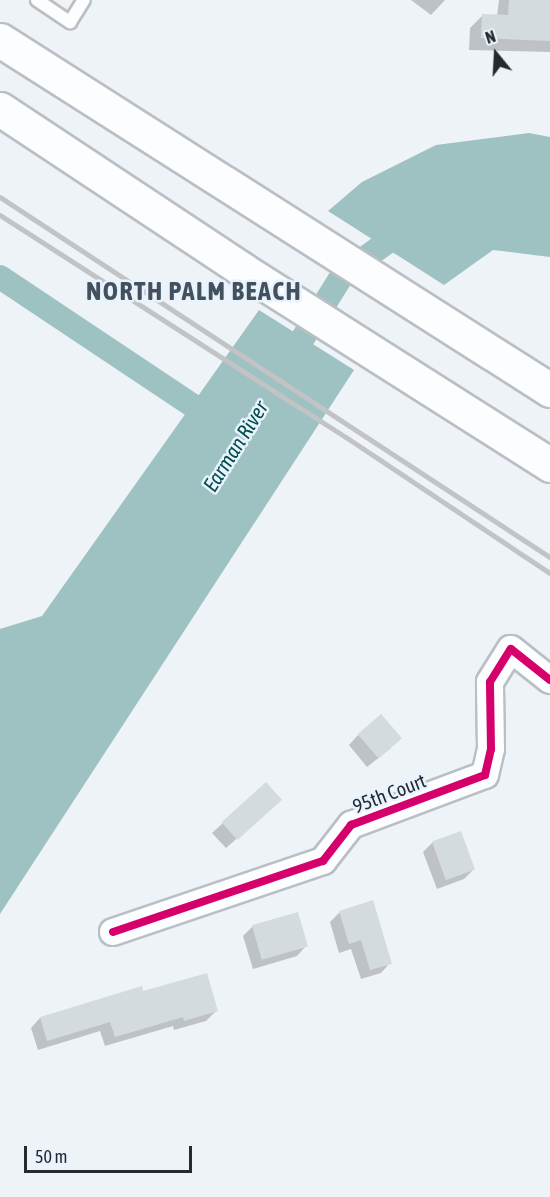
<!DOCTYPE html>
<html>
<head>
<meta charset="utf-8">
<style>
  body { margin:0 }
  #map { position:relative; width:550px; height:1197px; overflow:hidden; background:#eef3f8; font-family:"Asap Condensed",sans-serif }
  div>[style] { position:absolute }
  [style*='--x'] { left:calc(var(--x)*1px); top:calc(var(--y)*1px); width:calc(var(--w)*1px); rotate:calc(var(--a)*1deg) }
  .water>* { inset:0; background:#9ec1c1 }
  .shadow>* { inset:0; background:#0003 }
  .canal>* { height:24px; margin:-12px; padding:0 12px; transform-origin:12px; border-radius:12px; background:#9ec1c1 }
  .building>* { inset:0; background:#d4dbdf; transform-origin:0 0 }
  .roads { filter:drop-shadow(2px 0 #babfc4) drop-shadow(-2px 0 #babfc4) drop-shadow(0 2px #babfc4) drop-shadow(0 -2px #babfc4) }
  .service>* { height:12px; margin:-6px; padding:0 6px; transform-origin:6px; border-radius:6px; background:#fcfdfe }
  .minor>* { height:26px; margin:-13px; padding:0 13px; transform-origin:13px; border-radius:13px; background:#fcfdfe }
  .secondary>* { height:33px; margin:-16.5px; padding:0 16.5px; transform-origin:16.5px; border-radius:16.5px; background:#fcfdfe }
  .rail>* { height:4.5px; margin:-2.25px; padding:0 2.25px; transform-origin:2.25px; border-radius:2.25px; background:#c2c3c4 }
  .cycleway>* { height:8px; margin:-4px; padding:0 4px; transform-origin:4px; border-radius:4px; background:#d6006c }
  span { translate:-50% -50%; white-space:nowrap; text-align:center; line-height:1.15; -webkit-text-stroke:5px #e9f3fd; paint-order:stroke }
  .street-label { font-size:20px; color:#242a30 }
  .water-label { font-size:21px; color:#014d4c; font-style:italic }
  .district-label { font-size:26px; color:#43515f; font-weight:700; letter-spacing:1.5px }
  .north { position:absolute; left:466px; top:24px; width:60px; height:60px; -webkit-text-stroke:4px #e9f3fd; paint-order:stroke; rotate:342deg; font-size:16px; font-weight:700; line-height:24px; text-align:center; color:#242a30 }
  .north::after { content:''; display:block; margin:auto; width:21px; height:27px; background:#242a30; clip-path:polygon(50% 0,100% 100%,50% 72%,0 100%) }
  .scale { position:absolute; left:24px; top:1146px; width:168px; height:27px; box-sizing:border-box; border:3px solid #242a30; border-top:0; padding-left:8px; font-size:18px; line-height:21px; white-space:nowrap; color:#242a30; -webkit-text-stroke:4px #e9f3fd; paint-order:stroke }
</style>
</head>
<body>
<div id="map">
  <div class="water">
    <div style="clip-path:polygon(529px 133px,550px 137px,550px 257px,493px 250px,444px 285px,328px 211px,362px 182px,436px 145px)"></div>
    <div style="clip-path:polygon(259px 310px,354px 370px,0 914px,0 629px,42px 616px)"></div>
  </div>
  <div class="shadow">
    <div style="clip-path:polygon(411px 0,445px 0,431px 15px)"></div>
    <div style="clip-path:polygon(550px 0,550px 52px,469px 50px,470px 28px,483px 15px,497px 16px,499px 0)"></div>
    <div style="clip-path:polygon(358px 735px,391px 748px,367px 767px,349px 745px)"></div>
    <div style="clip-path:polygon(266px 784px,270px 809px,226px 848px,212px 833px)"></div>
    <div style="clip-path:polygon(433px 842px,474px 869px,464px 879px,437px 889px,423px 852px)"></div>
    <div style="clip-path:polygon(340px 912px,390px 963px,381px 973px,361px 979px,351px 949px,339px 953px,330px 922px)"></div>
    <div style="clip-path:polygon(253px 926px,306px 946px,297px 956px,253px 969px,243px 936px)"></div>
    <div style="clip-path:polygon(216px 1011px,206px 1021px,174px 1030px,173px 1026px,105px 1046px,100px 1031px,38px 1050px,31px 1028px,40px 1018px)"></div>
  </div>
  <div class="canal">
    <div style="--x:0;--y:277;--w:263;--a:33.7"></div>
    <div style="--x:286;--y:365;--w:107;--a:-57.9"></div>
    <div style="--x:343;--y:274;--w:80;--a:-35.9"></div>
  </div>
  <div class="building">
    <div style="clip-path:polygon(509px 0,550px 0,550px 41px,481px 38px,482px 14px,508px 15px)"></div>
    <div style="left:381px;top:714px;width:32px;height:31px;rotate:49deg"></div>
    <div style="left:266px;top:782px;width:24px;height:60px;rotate:48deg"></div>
    <div style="left:461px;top:831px;width:41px;height:31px;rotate:70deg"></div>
    <div style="clip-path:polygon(373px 900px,392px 964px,370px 970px,361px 940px,349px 944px,339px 911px)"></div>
    <div style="left:298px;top:912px;width:36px;height:48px;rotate:74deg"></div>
    <div style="clip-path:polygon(207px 973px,218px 1011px,184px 1021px,183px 1017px,115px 1037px,110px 1022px,47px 1041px,40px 1017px,142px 986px,143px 991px)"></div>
  </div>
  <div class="roads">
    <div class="service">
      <div style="--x:37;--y:0;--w:40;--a:34"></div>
      <div style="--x:70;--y:22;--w:26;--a:-58"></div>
    </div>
    <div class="minor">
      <div style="--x:113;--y:932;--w:222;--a:-18.7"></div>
      <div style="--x:323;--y:861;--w:46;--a:-52.1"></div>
      <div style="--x:351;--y:825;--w:143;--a:-20.5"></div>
      <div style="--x:485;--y:775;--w:27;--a:-77"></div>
      <div style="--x:491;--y:749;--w:67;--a:-90.9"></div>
      <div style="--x:490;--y:682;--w:39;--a:-58"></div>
      <div style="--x:511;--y:649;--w:50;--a:38.5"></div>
    </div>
    <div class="secondary">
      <div style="--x:0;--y:40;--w:652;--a:32.47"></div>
      <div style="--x:0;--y:109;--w:291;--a:33.5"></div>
      <div style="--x:243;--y:270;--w:364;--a:32.4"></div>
    </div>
  </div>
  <div class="rail">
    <div style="--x:0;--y:197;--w:657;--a:33.21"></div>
    <div style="--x:0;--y:215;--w:411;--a:32.7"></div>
    <div style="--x:346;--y:437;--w:245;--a:33.7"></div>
  </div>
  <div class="cycleway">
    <div style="--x:113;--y:932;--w:222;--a:-18.7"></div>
    <div style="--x:323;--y:861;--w:46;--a:-52.1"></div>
    <div style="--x:351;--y:825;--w:143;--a:-20.5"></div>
    <div style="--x:485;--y:775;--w:27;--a:-77"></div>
    <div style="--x:491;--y:749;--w:67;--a:-90.9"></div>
    <div style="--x:490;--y:682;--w:39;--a:-58"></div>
    <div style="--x:511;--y:649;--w:50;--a:38.5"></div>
  </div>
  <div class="street-label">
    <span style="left:389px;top:793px;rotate:-21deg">95th Court</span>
  </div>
  <div class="water-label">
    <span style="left:235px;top:446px;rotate:-58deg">Earman River</span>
  </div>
  <div class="district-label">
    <span style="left:194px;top:292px">NORTH PALM BEACH</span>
  </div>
  <div class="north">N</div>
  <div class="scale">50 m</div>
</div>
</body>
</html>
